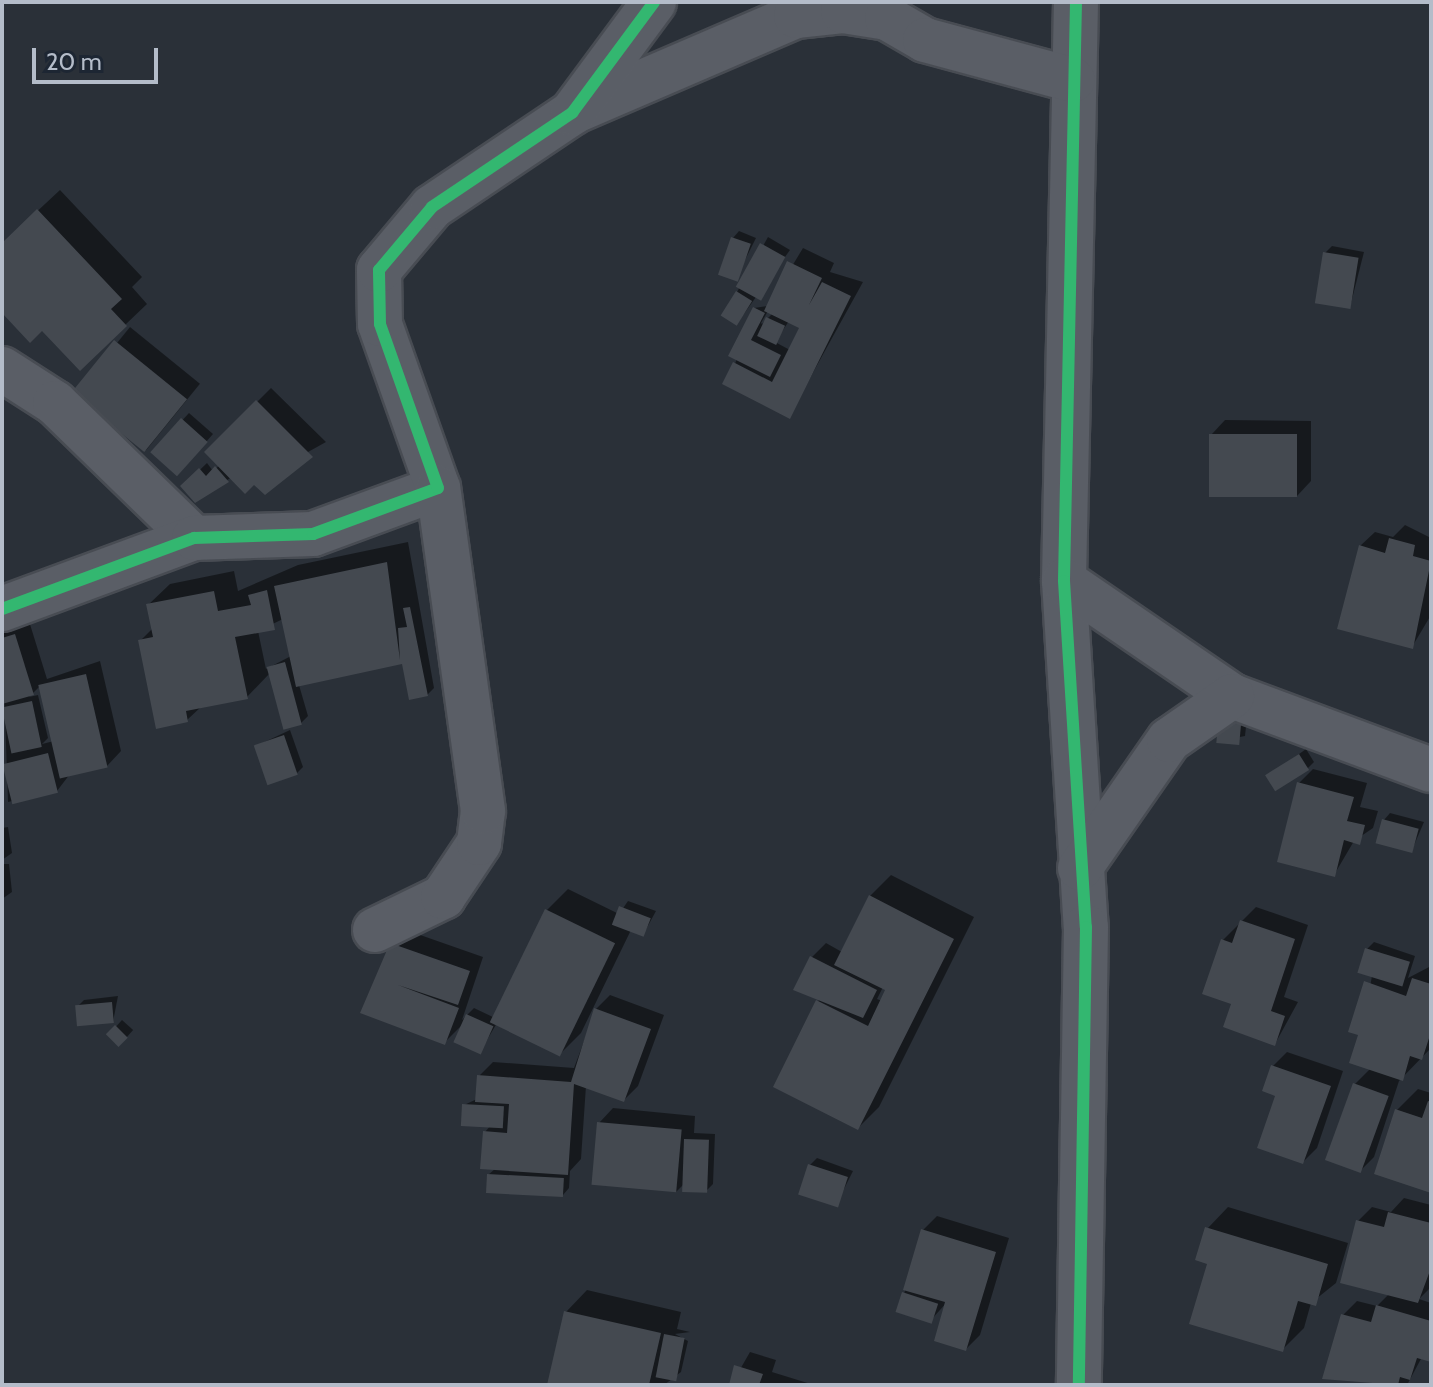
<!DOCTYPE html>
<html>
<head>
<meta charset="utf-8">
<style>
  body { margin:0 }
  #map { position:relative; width:1433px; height:1387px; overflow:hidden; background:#2a3038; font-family:Cabin,sans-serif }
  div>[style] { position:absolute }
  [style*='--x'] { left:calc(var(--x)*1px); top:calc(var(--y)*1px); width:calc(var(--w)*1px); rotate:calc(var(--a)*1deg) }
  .shadow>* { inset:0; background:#0007; transform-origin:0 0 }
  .building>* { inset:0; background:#444950; transform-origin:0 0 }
  .roads { filter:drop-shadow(2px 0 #484c53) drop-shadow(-2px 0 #484c53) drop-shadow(0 2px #484c53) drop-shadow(0 -2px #484c53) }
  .street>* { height:44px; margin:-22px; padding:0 22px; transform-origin:22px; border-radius:22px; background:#5a5e66 }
  .cycleway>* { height:12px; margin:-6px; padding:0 6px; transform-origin:6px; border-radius:6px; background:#33b770 }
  span { translate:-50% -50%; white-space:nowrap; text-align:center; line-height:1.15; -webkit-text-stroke:8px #1d2633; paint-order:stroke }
  .frame { position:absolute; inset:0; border:4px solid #b4bcc9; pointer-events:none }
  .scale { position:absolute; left:32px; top:48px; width:126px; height:36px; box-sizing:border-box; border:4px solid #b4bcc9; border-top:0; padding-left:10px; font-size:24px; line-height:28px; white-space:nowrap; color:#b4bcc9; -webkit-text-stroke:6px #1d2633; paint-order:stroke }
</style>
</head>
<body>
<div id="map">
  <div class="shadow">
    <div style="clip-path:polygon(60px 190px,142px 277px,132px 287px,147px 304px,125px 325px,42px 328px,2px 310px,2px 244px)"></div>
    <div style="clip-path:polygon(739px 231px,756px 238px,735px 280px,733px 238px)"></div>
    <div style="clip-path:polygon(768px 237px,790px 250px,738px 322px,724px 315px)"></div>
    <div style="clip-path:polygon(1332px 246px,1364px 252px,1350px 307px,1325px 253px)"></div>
    <div style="clip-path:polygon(evenodd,803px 248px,834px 263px,830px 272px,863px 282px,789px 416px,735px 364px,754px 308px,768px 306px,803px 248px,768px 311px,773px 313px,762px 324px,761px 323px,768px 311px,803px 248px,789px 321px,801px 327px,790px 350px,775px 342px,789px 321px)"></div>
    <div style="left:130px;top:327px;width:90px;height:85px;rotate:39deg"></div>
    <div style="clip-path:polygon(271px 388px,326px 442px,254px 482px,232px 477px,195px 500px,183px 486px,207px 463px,213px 471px,220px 465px,207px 452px)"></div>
    <div style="clip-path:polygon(189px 413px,213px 434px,184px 467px,153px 452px)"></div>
    <div style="clip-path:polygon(1225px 420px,1311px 421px,1311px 481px,1297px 496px,1211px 435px)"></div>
    <div style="clip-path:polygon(1405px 525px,1431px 538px,1431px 615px,1412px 647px,1360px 546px,1375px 532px,1393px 537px)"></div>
    <div style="clip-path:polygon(evenodd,408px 542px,434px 688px,427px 695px,405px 658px,299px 685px,308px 716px,301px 723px,270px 673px,247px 697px,202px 706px,187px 720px,140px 641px,153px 628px,148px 605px,170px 584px,234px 571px,238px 591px,298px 565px,408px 542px,283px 619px,291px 656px,266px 669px,258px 631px,283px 619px)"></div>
    <div style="clip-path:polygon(evenodd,29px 621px,47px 679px,100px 661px,121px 751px,107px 766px,70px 774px,57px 791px,8px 802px,2px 629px,29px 621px,40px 686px,54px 741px,42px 744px,48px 738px,38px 695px,29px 697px,40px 686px)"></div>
    <div style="clip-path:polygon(1248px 708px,1245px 736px,1219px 741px)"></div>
    <div style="clip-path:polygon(290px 730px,303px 767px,296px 774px,256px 746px)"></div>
    <div style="clip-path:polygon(1306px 749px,1314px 762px,1308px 768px,1269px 776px)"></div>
    <div style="clip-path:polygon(1313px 769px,1367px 783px,1360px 807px,1378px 811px,1373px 828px,1354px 841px,1334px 875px,1299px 783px)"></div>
    <div style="clip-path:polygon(1390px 813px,1424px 822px,1412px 850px,1384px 820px)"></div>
    <div style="clip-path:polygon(8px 827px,12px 853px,2px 860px,2px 828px)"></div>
    <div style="clip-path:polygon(2px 864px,9px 864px,12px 892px,2px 899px)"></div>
    <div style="clip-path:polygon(evenodd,891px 875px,974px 917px,879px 1107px,858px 1128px,775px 1086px,820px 998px,812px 957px,826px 943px,842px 952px,870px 896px,891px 875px,883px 987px,888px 989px,882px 1001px,877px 999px,883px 987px)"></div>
    <div style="clip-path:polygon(568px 889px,619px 914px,628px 901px,656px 911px,643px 935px,631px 930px,581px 1033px,560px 1054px,497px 1023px,480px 1052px,462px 1025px,445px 1042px,363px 1012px,392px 945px,406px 930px,483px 957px,462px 1020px,474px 1008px,495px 1018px,547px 910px)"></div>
    <div style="clip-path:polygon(1256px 907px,1308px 925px,1284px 997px,1298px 1002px,1275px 1044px,1233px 1003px,1223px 940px)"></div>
    <div style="clip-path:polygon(1374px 942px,1415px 956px,1408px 978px,1431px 966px,1431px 1048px,1399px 1081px,1374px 1157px,1360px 1171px,1327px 1159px,1355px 1084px,1371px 1068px,1361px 1034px,1372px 976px,1367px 949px)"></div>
    <div style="clip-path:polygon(610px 995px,664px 1015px,638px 1086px,624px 1100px,586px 1086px,581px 1159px,570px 1171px,569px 1188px,563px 1195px,488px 1175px,496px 1168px,485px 1132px,491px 1125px,464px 1105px,477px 1099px,479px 1076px,493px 1062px,574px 1068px,596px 1009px)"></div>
    <div style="clip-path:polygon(118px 996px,113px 1022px,77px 1007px,84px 1000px)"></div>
    <div style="left:122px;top:1020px;width:15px;height:21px;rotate:42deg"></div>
    <div style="clip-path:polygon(1287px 1052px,1343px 1071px,1317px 1148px,1303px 1162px,1273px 1066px)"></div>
    <div style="clip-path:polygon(1418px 1089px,1431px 1093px,1431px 1191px,1397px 1110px)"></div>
    <div style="clip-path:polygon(613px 1108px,695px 1116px,694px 1133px,715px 1134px,713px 1184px,706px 1191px,684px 1184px,676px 1192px,599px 1123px)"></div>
    <div style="clip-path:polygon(817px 1158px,853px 1171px,836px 1205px,810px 1165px)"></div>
    <div style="clip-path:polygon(1404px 1198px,1431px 1205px,1431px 1287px,1419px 1299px,1431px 1303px,1431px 1360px,1422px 1357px,1407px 1385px,1325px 1377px,1343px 1315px,1357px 1301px,1377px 1306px,1390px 1293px,1358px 1221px,1372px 1207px,1391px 1212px)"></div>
    <div style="clip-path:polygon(1228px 1207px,1348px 1243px,1336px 1283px,1311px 1303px,1304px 1328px,1282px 1350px,1207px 1229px)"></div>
    <div style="clip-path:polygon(937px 1216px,1009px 1238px,980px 1335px,966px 1349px,948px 1301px,931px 1320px,904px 1294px,923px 1230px)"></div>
    <div style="clip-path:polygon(587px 1290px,681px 1312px,677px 1329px,690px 1332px,675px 1334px,688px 1341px,681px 1372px,664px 1385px,549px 1385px,566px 1312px)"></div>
    <div style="clip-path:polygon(750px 1352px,776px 1360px,772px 1372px,814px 1385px,731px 1385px)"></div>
  </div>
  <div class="building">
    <div style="clip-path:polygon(37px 209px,122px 299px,111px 309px,127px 326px,80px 371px,42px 331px,30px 343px,2px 313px,2px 243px)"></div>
    <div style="left:731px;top:237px;width:21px;height:40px;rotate:19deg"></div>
    <div style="left:760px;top:243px;width:29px;height:50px;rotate:29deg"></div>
    <div style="left:1323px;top:252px;width:36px;height:52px;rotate:9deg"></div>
    <div style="clip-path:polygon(787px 261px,822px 278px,809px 305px,822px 282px,851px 296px,790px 419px,722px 384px,733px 362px,772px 382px,799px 328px,764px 311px)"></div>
    <div style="left:736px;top:291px;width:19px;height:29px;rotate:32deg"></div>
    <div style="clip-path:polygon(753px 307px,765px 313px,751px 340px,781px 355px,770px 377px,728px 356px)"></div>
    <div style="left:766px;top:317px;width:21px;height:21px;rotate:25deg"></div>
    <div style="left:114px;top:340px;width:94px;height:68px;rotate:39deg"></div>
    <div style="clip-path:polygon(256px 400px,313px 457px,265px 495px,254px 485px,245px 494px,204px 452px)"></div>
    <div style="left:181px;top:418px;width:36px;height:46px;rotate:42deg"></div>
    <div style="left:1209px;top:434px;width:88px;height:63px"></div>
    <div style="clip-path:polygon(215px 466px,229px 482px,195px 503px,180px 486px,199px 468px,206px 476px)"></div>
    <div style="clip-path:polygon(1389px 538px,1415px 545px,1413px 556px,1431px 561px,1413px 649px,1337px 629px,1359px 545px,1385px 553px)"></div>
    <div style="clip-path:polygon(387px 562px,400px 660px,398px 628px,407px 627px,403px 608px,410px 607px,428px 696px,409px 700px,402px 664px,296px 687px,274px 586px)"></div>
    <div style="clip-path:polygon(267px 590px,275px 630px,235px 637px,248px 699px,186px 711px,188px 722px,156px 729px,138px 640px,153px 637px,146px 604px,214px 591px,218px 611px,251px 605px,248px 595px)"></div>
    <div style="clip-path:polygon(15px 634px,34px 695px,2px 704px,2px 638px)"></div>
    <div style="left:285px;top:662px;width:65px;height:19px;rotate:75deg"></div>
    <div style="left:86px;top:674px;width:96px;height:49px;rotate:77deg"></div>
    <div style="left:32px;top:701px;width:47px;height:31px;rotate:78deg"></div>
    <div style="left:1219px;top:712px;width:23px;height:31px;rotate:5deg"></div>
    <div style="left:284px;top:735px;width:42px;height:32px;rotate:71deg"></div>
    <div style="left:48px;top:753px;width:41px;height:47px;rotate:76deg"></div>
    <div style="left:1299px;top:754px;width:19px;height:40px;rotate:58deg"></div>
    <div style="clip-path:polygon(1297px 782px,1354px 797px,1347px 821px,1365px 825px,1360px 845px,1344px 840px,1335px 877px,1277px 862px)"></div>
    <div style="left:1382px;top:819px;width:38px;height:25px;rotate:15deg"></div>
    <div style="clip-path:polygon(869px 895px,954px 939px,858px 1130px,773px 1087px,816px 1000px,868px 1026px,885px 990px,834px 965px)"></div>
    <div style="left:619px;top:906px;width:34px;height:20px;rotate:21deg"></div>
    <div style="left:545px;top:909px;width:78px;height:126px;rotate:26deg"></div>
    <div style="clip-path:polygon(1240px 920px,1295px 939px,1271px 1011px,1285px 1016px,1275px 1046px,1223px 1027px,1231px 1004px,1202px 994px,1221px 939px,1232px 943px)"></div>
    <div style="clip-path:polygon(390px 943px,470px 971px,458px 1005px,398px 985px,459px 1008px,445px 1045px,360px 1013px)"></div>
    <div style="left:1365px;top:948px;width:47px;height:26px;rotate:17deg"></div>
    <div style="clip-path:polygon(810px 956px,877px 990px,863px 1018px,793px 990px)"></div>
    <div style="clip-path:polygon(1412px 978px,1431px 984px,1431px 1032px,1422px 1060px,1410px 1056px,1403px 1081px,1349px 1063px,1358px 1035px,1348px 1032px,1364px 981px,1406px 996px)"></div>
    <div style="left:112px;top:1002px;width:21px;height:37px;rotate:85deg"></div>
    <div style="clip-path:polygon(594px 1008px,651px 1029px,624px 1102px,574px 1084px,568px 1175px,480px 1169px,483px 1131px,507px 1133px,509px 1104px,475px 1102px,477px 1075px,571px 1082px)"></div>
    <div style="left:466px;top:1014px;width:30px;height:31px;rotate:24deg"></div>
    <div style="left:115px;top:1025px;width:18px;height:13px;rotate:45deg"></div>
    <div style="clip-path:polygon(1271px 1065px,1331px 1086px,1303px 1164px,1257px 1148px,1275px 1096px,1262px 1091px)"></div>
    <div style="left:1353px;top:1083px;width:38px;height:82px;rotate:20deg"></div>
    <div style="clip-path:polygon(1428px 1101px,1431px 1102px,1431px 1193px,1374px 1174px,1395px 1109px,1422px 1118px)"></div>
    <div style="left:462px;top:1104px;width:42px;height:22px;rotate:3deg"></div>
    <div style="left:597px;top:1122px;width:85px;height:63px;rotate:5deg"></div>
    <div style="left:684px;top:1139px;width:25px;height:53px;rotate:2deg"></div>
    <div style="left:808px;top:1164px;width:42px;height:32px;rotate:18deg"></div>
    <div style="left:487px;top:1174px;width:77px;height:19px;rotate:3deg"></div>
    <div style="clip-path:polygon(1388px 1212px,1431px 1223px,1431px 1268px,1418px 1303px,1340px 1283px,1356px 1220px,1384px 1227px)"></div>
    <div style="clip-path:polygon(1205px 1227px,1328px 1264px,1316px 1306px,1298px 1301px,1283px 1352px,1189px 1324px,1207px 1264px,1195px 1260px)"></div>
    <div style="clip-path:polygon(921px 1229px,996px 1252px,966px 1351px,934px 1341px,945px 1302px,903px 1290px)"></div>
    <div style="left:902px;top:1292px;width:38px;height:21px;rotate:18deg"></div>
    <div style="clip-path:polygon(1376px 1305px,1431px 1321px,1431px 1362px,1417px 1358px,1410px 1380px,1400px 1377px,1398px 1385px,1322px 1379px,1341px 1314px,1371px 1322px)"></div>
    <div style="clip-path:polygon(564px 1311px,661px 1333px,649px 1385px,547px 1385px)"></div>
    <div style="left:664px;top:1334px;width:21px;height:44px;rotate:11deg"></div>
    <div style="clip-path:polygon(734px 1365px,763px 1374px,759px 1385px,729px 1385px)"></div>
  </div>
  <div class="roads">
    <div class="street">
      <div style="--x:1076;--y:2;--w:579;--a:91.19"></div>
      <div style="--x:1064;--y:581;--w:347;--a:86.4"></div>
      <div style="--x:1086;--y:927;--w:458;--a:90.9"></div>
      <div style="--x:575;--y:111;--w:241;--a:-23.3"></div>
      <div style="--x:796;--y:16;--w:47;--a:-6.1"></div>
      <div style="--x:843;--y:11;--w:45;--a:9"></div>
      <div style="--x:887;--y:18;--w:44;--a:30.1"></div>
      <div style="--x:925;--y:40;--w:153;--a:15.1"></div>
      <div style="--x:2;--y:369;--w:63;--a:32.7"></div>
      <div style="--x:55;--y:403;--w:194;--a:44.2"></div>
      <div style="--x:1064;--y:581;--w:204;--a:34.4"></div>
      <div style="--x:1232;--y:696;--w:212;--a:20.4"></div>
      <div style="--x:2;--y:609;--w:205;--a:-20.3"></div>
      <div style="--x:194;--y:538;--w:119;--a:-1.9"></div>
      <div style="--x:313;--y:534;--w:133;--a:-20.2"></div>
      <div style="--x:438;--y:488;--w:174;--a:-109.5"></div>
      <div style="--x:380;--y:324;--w:54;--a:-91.1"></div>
      <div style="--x:379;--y:270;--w:82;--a:-49.9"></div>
      <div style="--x:432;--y:207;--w:169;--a:-33.9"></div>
      <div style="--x:572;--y:113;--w:138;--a:-53.5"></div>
      <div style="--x:1080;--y:868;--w:156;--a:-55.2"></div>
      <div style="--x:1169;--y:740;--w:77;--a:-34.9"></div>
      <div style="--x:375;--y:930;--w:76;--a:-25.9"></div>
      <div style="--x:443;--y:897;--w:65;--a:-56.3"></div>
      <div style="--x:479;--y:843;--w:32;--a:-83"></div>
      <div style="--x:483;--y:811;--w:326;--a:-97.9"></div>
    </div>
  </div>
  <div class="cycleway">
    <div style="--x:1076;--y:2;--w:579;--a:91.19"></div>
    <div style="--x:1064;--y:581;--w:347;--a:86.4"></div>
    <div style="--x:1086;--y:927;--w:458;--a:90.9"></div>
    <div style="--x:2;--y:609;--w:205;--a:-20.3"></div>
    <div style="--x:194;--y:538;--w:119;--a:-1.9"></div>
    <div style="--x:313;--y:534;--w:133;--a:-20.2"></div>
    <div style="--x:438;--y:488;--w:174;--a:-109.5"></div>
    <div style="--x:380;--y:324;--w:54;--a:-91.1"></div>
    <div style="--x:379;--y:270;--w:82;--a:-49.9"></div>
    <div style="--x:432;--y:207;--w:169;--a:-33.9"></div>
    <div style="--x:572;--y:113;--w:138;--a:-53.5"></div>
  </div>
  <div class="frame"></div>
  <div class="scale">20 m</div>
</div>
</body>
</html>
